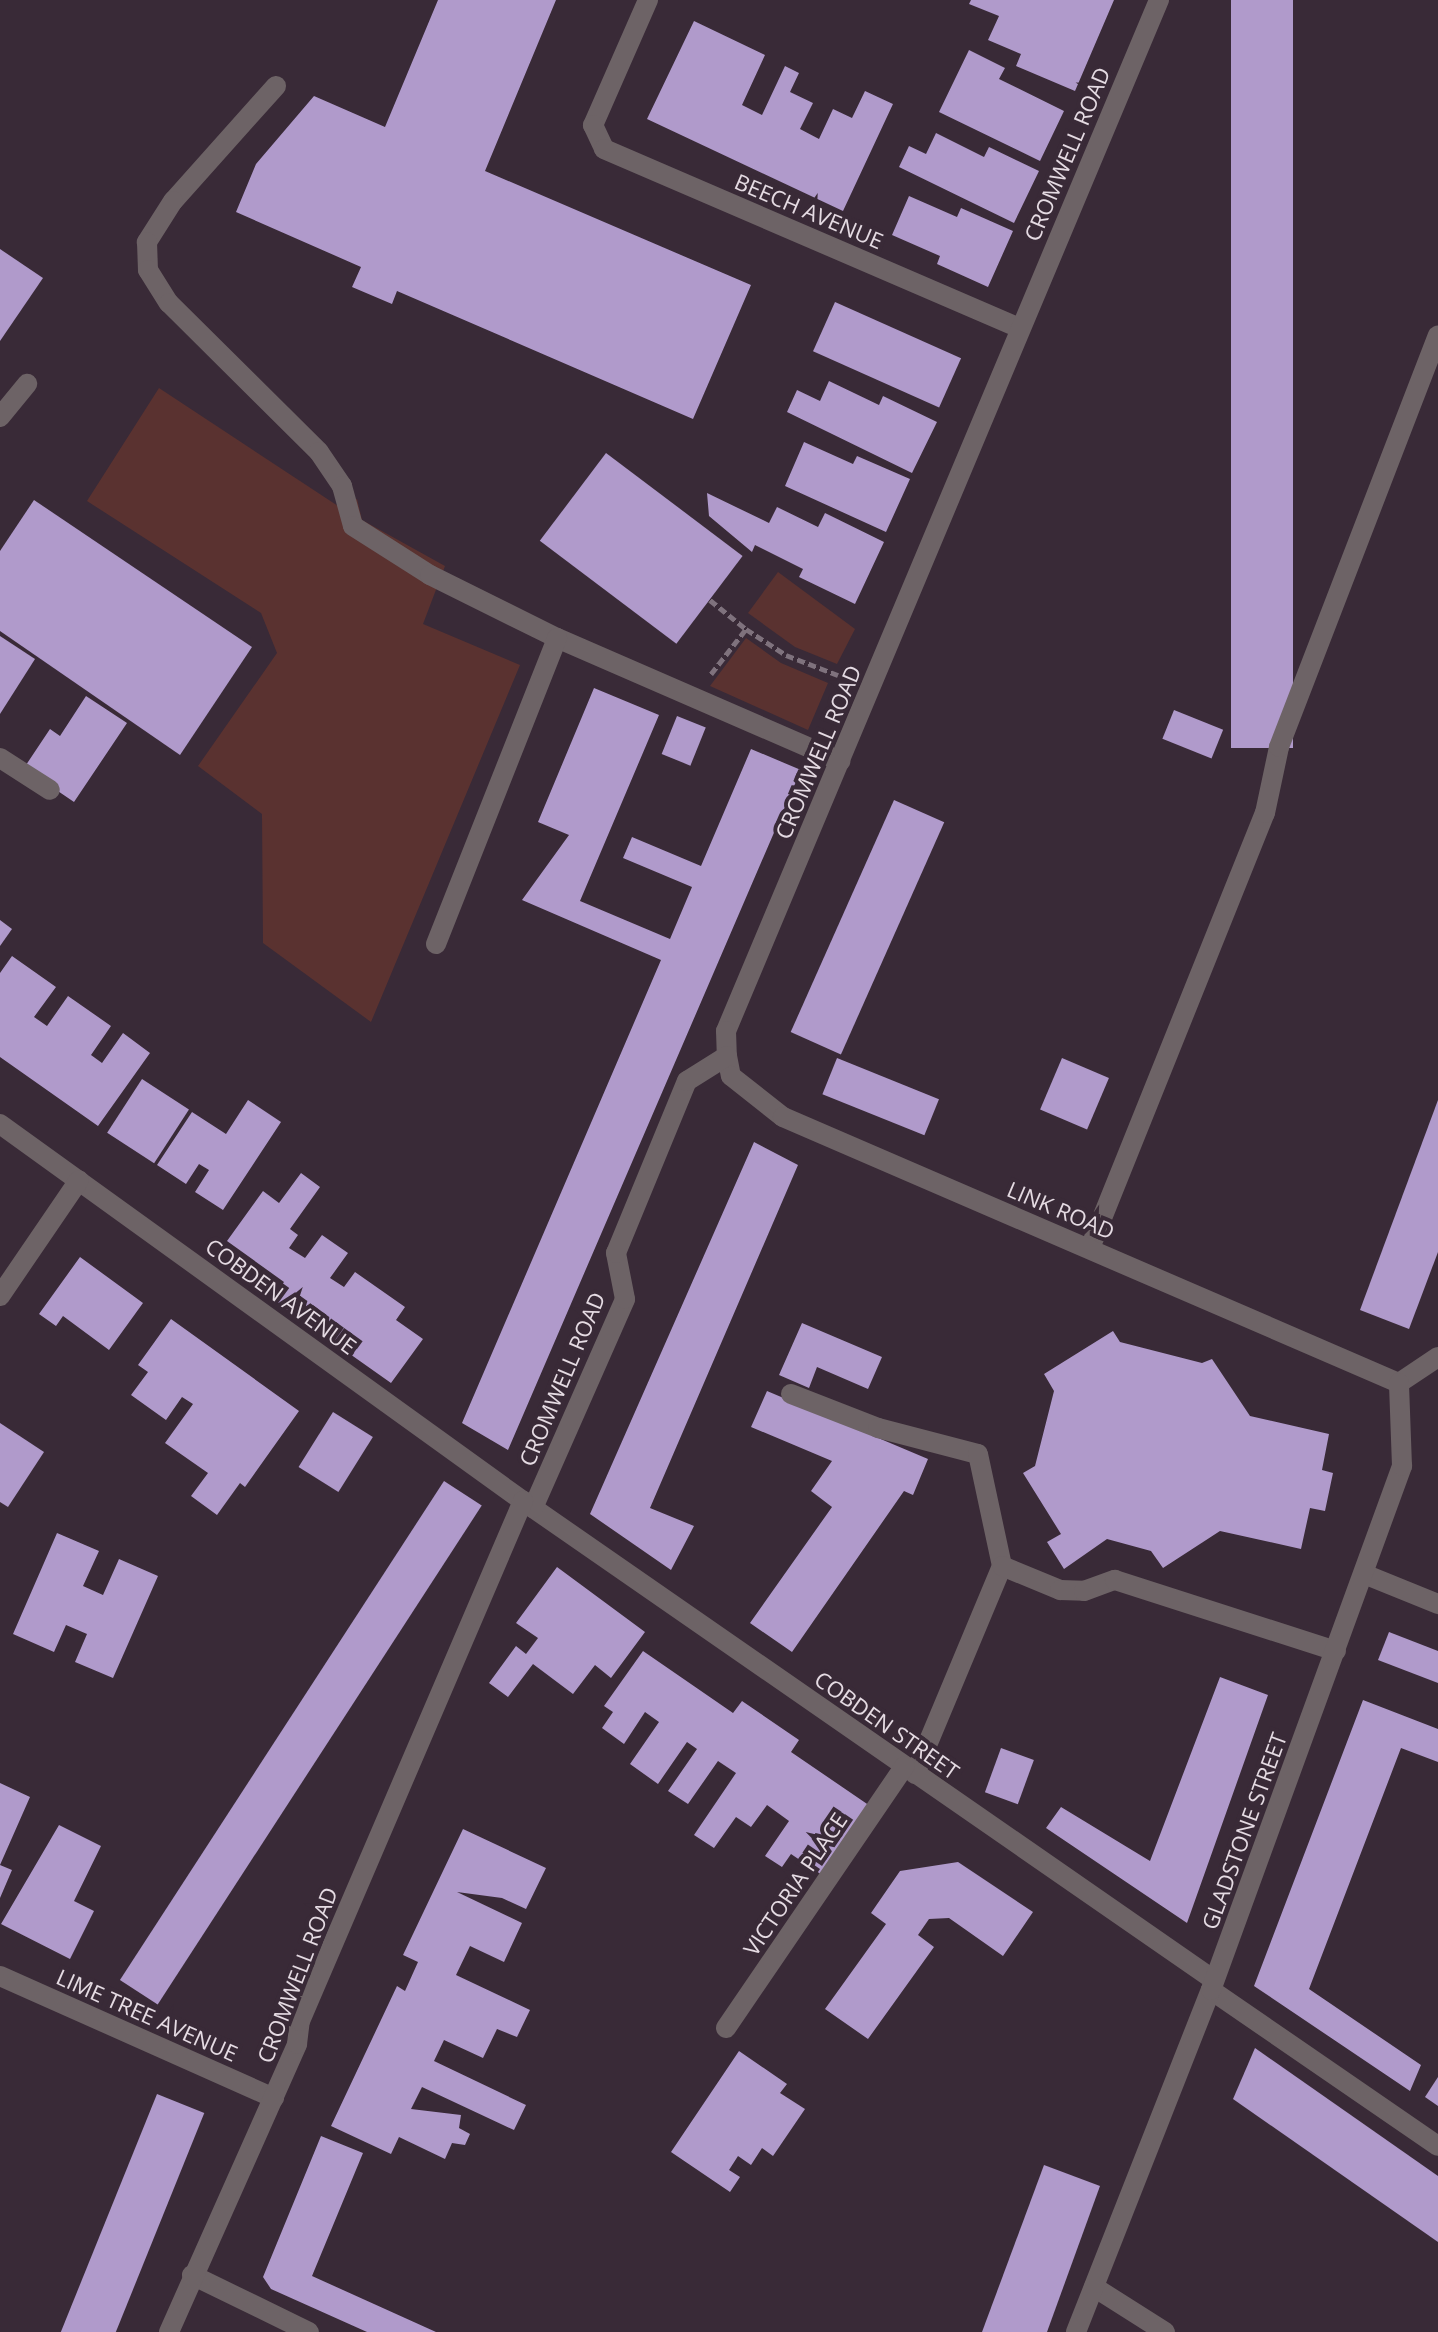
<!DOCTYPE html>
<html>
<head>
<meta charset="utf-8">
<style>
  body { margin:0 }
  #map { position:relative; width:1438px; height:2332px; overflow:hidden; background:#392a37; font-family:"Open Sans",sans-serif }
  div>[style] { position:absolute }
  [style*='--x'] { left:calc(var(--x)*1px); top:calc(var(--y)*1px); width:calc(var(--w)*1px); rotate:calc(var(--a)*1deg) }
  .green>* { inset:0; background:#5a3230 }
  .building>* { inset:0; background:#b09acb; transform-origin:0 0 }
  .path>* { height:5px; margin-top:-2.5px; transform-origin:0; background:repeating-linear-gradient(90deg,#7f727d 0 8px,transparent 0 12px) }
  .service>* { height:20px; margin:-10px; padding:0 10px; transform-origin:10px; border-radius:10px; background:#6d6366 }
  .minor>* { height:20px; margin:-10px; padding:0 10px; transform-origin:10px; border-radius:10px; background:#6d6366 }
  span { translate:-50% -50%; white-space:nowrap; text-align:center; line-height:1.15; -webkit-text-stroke:8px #392a37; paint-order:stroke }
  .street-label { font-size:22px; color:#e5dbe3 }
</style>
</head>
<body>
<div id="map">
  <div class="green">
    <div style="clip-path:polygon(159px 388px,338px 506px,357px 499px,362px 520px,445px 566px,423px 624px,520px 665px,371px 1022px,263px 943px,262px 814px,198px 766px,277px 653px,261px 613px,87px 501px)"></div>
    <div style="clip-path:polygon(778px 572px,855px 629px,837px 664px,795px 647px,748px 613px)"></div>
    <div style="clip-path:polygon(746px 638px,781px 663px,828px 683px,808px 730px,710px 686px)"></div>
  </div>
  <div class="building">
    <div style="clip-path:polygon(438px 0,556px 0,485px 171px,751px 285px,693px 419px,397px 291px,392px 304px,352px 287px,361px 267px,236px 212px,256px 164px,314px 96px,385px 127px)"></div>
    <div style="clip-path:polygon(971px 0,1114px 0,1075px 91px,1016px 66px,1021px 54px,988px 40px,999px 16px,969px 4px)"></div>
    <div style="left:1231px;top:0;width:62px;height:748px"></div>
    <div style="clip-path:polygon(694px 21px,765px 55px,742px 105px,762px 115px,785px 66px,799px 73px,790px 92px,813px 103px,800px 129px,819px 139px,833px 109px,852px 118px,865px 91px,893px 104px,843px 211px,647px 119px)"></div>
    <div style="clip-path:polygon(969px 50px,1005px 68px,999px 79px,1064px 111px,1040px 161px,939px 112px)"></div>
    <div style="clip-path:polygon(936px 133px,984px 157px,989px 147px,1039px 171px,1014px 223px,899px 167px,909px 146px,926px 154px)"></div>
    <div style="clip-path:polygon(909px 196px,957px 217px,961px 208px,1013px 231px,988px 287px,937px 264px,940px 256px,892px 235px)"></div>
    <div style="clip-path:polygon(0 249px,43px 278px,0 341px)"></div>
    <div style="left:835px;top:302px;width:138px;height:54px;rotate:24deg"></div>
    <div style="clip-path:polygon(829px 381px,879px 405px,883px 396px,937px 422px,912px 473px,787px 412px,797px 390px,820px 401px)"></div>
    <div style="clip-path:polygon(804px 442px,853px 464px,857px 456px,910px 479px,886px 532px,785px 486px)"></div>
    <div style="left:606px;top:453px;width:171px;height:110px;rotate:37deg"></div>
    <div style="clip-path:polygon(707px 493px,769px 523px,777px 507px,818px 527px,825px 513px,884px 542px,855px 604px,799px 577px,803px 569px,755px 545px,752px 552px,709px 516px)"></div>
    <div style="clip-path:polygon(34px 500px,252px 647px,180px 755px,0 631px,0 551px)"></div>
    <div style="clip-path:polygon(0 636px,35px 659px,0 714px)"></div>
    <div style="clip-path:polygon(594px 688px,659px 715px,580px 901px,670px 939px,692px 887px,623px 858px,632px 837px,701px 866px,751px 749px,801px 770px,508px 1450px,462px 1423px,661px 960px,522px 900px,569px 835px,538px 822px)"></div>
    <div style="clip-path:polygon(86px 696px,127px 723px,74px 802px,24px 768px,50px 729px,60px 736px)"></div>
    <div style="left:1174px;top:710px;width:53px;height:31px;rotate:22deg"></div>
    <div style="left:677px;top:716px;width:31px;height:41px;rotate:22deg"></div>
    <div style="left:894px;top:800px;width:55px;height:254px;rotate:24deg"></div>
    <div style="clip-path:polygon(0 920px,12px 929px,0 946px)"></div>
    <div style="clip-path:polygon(12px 956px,56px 987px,34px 1017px,47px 1026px,68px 996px,111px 1026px,91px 1055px,102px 1063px,123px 1033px,150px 1053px,98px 1126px,0 1057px,0 973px)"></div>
    <div style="left:837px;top:1058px;width:110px;height:39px;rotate:22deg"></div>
    <div style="left:1062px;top:1058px;width:51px;height:56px;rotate:23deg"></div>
    <div style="left:142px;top:1079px;width:56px;height:64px;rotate:33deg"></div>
    <div style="clip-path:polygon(248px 1100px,281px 1122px,223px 1210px,195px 1192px,209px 1170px,199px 1164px,186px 1184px,157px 1165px,192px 1112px,226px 1134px)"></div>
    <div style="clip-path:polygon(1438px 1100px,1438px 1252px,1409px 1329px,1360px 1310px)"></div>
    <div style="clip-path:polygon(754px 1142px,798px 1165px,650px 1508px,694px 1526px,671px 1570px,590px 1514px)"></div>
    <div style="clip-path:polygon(301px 1173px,320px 1187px,290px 1229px,298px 1235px,289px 1248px,305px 1258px,322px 1235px,348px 1253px,330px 1278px,344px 1287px,355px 1272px,405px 1307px,396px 1320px,423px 1339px,391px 1383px,272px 1299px,284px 1282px,227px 1241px,263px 1191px,279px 1203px)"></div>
    <div style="clip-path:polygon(80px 1257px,143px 1303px,109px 1350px,63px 1316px,56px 1326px,39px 1314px)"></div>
    <div style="clip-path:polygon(171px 1319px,299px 1411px,245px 1487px,240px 1483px,217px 1515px,191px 1496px,208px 1473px,165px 1443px,193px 1404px,182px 1397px,166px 1420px,131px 1395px,148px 1372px,138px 1365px)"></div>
    <div style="clip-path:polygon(802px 1323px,882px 1357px,868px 1389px,817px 1367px,809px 1388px,779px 1375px)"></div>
    <div style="clip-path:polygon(1113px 1331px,1120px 1342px,1202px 1363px,1212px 1359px,1250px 1416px,1329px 1434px,1322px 1470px,1333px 1473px,1325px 1511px,1310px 1508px,1301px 1549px,1220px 1531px,1163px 1568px,1151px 1551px,1107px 1539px,1064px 1569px,1047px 1542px,1061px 1534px,1023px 1473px,1035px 1466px,1054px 1391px,1044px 1374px)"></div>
    <div style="clip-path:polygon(767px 1391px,928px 1459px,913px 1495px,904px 1491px,792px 1652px,750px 1623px,832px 1507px,811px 1491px,832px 1461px,751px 1427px)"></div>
    <div style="left:333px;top:1412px;width:47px;height:65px;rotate:32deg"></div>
    <div style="clip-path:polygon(0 1423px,44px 1452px,8px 1507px,0 1502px)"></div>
    <div style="left:444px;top:1481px;width:45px;height:595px;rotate:33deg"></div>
    <div style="clip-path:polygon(57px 1533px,99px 1551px,83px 1586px,103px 1595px,119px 1559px,158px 1576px,113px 1678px,75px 1662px,87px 1634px,66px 1625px,54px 1652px,13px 1634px)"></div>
    <div style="clip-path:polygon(557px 1567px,645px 1632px,611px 1678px,595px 1665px,573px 1694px,533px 1664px,508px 1697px,489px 1683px,516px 1646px,526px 1654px,538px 1638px,516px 1623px)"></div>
    <div style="clip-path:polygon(1389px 1632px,1438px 1651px,1438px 1683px,1378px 1660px)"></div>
    <div style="clip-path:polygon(643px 1651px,733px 1713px,742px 1701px,799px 1740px,791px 1752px,873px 1808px,825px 1877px,791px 1854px,782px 1867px,765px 1856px,789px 1821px,767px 1805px,751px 1827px,736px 1817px,714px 1848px,694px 1835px,736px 1773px,718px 1761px,688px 1804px,668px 1791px,697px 1749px,687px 1742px,658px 1784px,630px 1764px,659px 1722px,645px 1712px,624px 1744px,602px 1728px,613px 1712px,604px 1706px)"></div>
    <div style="clip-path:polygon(1220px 1677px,1268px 1695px,1187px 1923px,1046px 1828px,1061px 1807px,1150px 1861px)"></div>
    <div style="clip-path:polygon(1363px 1700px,1438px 1729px,1438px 1762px,1401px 1748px,1309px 1989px,1421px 2065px,1410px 2091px,1254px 1986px)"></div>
    <div style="left:1001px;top:1748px;width:35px;height:47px;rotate:20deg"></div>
    <div style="clip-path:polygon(0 1783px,30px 1797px,0 1865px,12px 1870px,0 1898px)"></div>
    <div style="clip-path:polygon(59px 1825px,101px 1846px,74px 1901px,94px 1911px,70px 1959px,1px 1924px)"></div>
    <div style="clip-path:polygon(463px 1829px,546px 1868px,526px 1909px,502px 1898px,457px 1892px,522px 1923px,504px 1962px,470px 1946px,456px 1975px,530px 2010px,517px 2037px,497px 2029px,483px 2058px,444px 2040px,434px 2061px,526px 2105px,514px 2130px,422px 2087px,411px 2109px,461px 2115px,459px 2128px,470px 2134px,465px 2145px,452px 2143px,445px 2159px,399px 2137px,391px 2154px,331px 2126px,397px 1986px,405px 1991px,418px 1962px,403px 1955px)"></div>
    <div style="clip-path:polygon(958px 1862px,1033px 1912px,1003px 1956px,949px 1918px,929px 1919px,918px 1935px,934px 1947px,868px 2039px,825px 2009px,886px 1924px,871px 1913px,900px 1871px)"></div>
    <div style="clip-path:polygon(1255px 2048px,1438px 2176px,1438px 2242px,1233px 2099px)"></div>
    <div style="clip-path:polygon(739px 2051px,787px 2084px,780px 2093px,805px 2109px,773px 2156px,762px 2148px,751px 2165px,738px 2156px,729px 2170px,740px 2177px,730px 2192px,671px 2152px)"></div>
    <div style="clip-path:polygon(1438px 2077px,1438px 2106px,1425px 2097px)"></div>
    <div style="left:157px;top:2094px;width:51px;height:258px;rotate:22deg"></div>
    <div style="clip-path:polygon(321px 2136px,363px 2153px,312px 2276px,436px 2332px,367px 2332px,271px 2289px,263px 2277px)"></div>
    <div style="clip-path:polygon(1044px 2165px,1100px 2186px,1047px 2332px,982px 2332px)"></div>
  </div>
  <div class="path">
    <div style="--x:710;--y:600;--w:46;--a:38.9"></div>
    <div style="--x:711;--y:674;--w:57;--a:-52.1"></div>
    <div style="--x:746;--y:629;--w:48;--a:33"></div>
    <div style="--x:786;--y:655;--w:61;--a:21.1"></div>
  </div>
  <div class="service">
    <div style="--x:276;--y:86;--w:154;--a:131.8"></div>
    <div style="--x:173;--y:201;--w:49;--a:122.4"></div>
    <div style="--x:147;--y:242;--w:28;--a:88"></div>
    <div style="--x:148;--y:270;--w:39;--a:58"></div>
    <div style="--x:169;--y:303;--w:211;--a:44.8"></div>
    <div style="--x:319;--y:452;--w:41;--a:55.9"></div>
    <div style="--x:342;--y:486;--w:41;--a:74.6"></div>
    <div style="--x:353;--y:526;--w:91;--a:32.5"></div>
    <div style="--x:430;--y:575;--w:142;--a:26.4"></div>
    <div style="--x:557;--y:638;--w:309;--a:23.5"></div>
    <div style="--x:0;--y:417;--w:43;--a:-50.7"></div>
    <div style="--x:0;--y:758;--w:59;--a:32.6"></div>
    <div style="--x:436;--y:944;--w:329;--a:-68.4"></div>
    <div style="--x:1090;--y:1248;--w:469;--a:-68.1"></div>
    <div style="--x:1265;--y:813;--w:67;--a:-78"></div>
    <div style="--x:1279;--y:747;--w:441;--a:-68.9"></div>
    <div style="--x:791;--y:1394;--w:93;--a:21.3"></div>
    <div style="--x:878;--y:1428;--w:103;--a:14.6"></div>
    <div style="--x:978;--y:1454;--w:115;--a:77.9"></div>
    <div style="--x:915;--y:1774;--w:225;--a:-67.3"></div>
    <div style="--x:1002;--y:1566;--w:63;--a:22.5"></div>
    <div style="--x:1060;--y:1590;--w:24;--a:2"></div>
    <div style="--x:1084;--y:1591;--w:33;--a:-20"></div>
    <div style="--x:1115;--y:1580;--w:232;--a:17.8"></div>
  </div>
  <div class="minor">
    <div style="--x:648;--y:0;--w:137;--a:113.7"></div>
    <div style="--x:593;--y:125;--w:26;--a:65"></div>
    <div style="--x:604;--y:149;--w:452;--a:23.3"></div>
    <div style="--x:1159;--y:0;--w:1118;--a:112.78"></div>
    <div style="--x:726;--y:1031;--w:25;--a:88"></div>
    <div style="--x:727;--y:1056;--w:20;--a:79"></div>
    <div style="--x:731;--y:1076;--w:66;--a:38.3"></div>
    <div style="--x:783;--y:1117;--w:671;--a:23.36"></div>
    <div style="--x:0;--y:1124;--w:645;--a:35.79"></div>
    <div style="--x:523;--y:1501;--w:841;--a:34.73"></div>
    <div style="--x:0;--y:1296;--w:140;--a:-55.7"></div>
    <div style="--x:1399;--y:1383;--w:47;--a:-33.7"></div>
    <div style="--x:533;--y:1508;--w:228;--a:-66.2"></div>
    <div style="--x:625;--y:1299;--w:47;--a:-101.1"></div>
    <div style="--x:616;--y:1253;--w:186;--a:-67.6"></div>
    <div style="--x:687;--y:1081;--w:47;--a:-32"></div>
    <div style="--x:1364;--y:1574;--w:80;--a:22.1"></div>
    <div style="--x:0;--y:1976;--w:300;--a:24"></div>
    <div style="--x:1211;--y:1990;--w:275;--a:34.5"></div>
    <div style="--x:726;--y:2028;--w:317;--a:-55.7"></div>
    <div style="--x:192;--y:2275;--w:130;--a:26"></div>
    <div style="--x:1094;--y:2287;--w:84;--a:32.4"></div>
    <div style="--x:169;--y:2332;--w:315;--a:-66"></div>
    <div style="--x:297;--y:2044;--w:23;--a:-83"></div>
    <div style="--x:300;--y:2021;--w:566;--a:-66.79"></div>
    <div style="--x:1076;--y:2332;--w:368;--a:-68.5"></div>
    <div style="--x:1211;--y:1990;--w:558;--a:-69.97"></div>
    <div style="--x:1402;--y:1466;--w:83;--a:-92.1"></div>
  </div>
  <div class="street-label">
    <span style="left:1067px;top:154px;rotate:-67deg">CROMWELL ROAD</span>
    <span style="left:809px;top:211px;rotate:23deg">BEECH AVENUE</span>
    <span style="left:818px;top:752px;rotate:-67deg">CROMWELL ROAD</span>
    <span style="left:1061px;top:1210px;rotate:23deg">LINK ROAD</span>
    <span style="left:281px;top:1296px;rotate:36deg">COBDEN AVENUE</span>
    <span style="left:562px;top:1379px;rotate:-67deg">CROMWELL ROAD</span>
    <span style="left:887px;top:1725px;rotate:35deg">COBDEN STREET</span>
    <span style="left:1244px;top:1831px;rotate:-70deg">GLADSTONE STREET</span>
    <span style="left:795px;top:1884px;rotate:-56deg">VICTORIA PLACE</span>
    <span style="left:297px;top:1975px;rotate:-69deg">CROMWELL ROAD</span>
    <span style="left:147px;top:2015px;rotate:24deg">LIME TREE AVENUE</span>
  </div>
</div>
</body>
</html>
